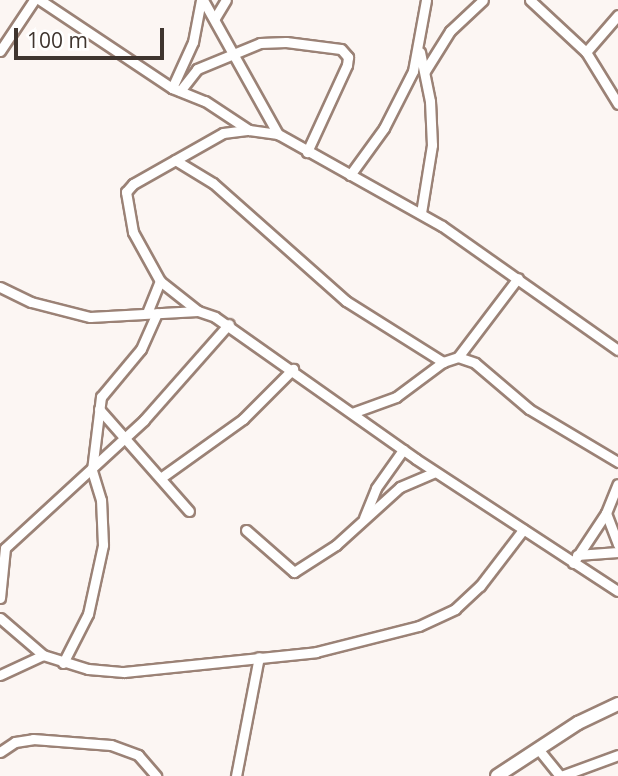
<!DOCTYPE html>
<html>
<head>
<meta charset="utf-8">
<style>
  body { margin:0 }
  #map { position:relative; width:618px; height:776px; overflow:hidden; background:#fcf6f3; font-family:"Open Sans",sans-serif }
  div>[style] { position:absolute }
  [style*='--x'] { left:calc(var(--x)*1px); top:calc(var(--y)*1px); width:calc(var(--w)*1px); rotate:calc(var(--a)*1deg) }
  .roads { filter:drop-shadow(2px 0 #9b8276) drop-shadow(-2px 0 #9b8276) drop-shadow(0 2px #9b8276) drop-shadow(0 -2px #9b8276) }
  .street>* { height:9px; margin:-4.5px; padding:0 4.5px; transform-origin:4.5px; border-radius:4.5px; background:#fff }
  .secondary>* { height:12px; margin:-6px; padding:0 6px; transform-origin:6px; border-radius:6px; background:#fff }
  span { translate:-50% -50%; white-space:nowrap; text-align:center; line-height:1.15; -webkit-text-stroke:5px #fff; paint-order:stroke }
  .scale { position:absolute; left:14px; top:28px; width:150px; height:32px; box-sizing:border-box; border:4px solid #3f352f; border-top:0; padding-left:9px; font-size:21px; line-height:24px; white-space:nowrap; color:#3f352f; -webkit-text-stroke:5px #fff; paint-order:stroke }
</style>
</head>
<body>
<div id="map">
  <div class="roads">
    <div class="street">
      <div style="--x:40;--y:0;--w:159;--a:33.7"></div>
      <div style="--x:172;--y:88;--w:35;--a:22"></div>
      <div style="--x:205;--y:101;--w:53;--a:33.4"></div>
      <div style="--x:203;--y:0;--w:154;--a:60.8"></div>
      <div style="--x:278;--y:134;--w:188;--a:29.3"></div>
      <div style="--x:442;--y:226;--w:215;--a:35.2"></div>
      <div style="--x:530;--y:0;--w:76;--a:42.9"></div>
      <div style="--x:586;--y:52;--w:61;--a:58.4"></div>
      <div style="--x:215;--y:18;--w:21;--a:-59"></div>
      <div style="--x:0;--y:51;--w:61;--a:-56.3"></div>
      <div style="--x:420;--y:52;--w:50;--a:78.5"></div>
      <div style="--x:430;--y:101;--w:44;--a:87.4"></div>
      <div style="--x:432;--y:145;--w:69;--a:99.2"></div>
      <div style="--x:586;--y:52;--w:49;--a:-49.1"></div>
      <div style="--x:425;--y:71;--w:47;--a:-58"></div>
      <div style="--x:450;--y:31;--w:45;--a:-43.2"></div>
      <div style="--x:172;--y:88;--w:51;--a:-65.5"></div>
      <div style="--x:193;--y:42;--w:43;--a:-79.2"></div>
      <div style="--x:180;--y:91;--w:28;--a:-52"></div>
      <div style="--x:197;--y:69;--w:68;--a:-22.4"></div>
      <div style="--x:260;--y:43;--w:26;--a:-2"></div>
      <div style="--x:286;--y:42;--w:55;--a:7.3"></div>
      <div style="--x:341;--y:49;--w:11;--a:49"></div>
      <div style="--x:348;--y:57;--w:8;--a:97"></div>
      <div style="--x:347;--y:65;--w:96;--a:114.7"></div>
      <div style="--x:175;--y:160;--w:44;--a:31.2"></div>
      <div style="--x:213;--y:183;--w:178;--a:41.6"></div>
      <div style="--x:346;--y:301;--w:115;--a:32.2"></div>
      <div style="--x:350;--y:175;--w:58;--a:-54.1"></div>
      <div style="--x:384;--y:128;--w:64;--a:-63"></div>
      <div style="--x:413;--y:71;--w:72;--a:-79.6"></div>
      <div style="--x:0;--y:287;--w:34;--a:26"></div>
      <div style="--x:31;--y:302;--w:61;--a:14.3"></div>
      <div style="--x:90;--y:317;--w:108;--a:-3.2"></div>
      <div style="--x:198;--y:311;--w:18;--a:19"></div>
      <div style="--x:215;--y:317;--w:246;--a:35.2"></div>
      <div style="--x:416;--y:459;--w:241;--a:33.2"></div>
      <div style="--x:198;--y:311;--w:48;--a:-141.7"></div>
      <div style="--x:160;--y:281;--w:56;--a:-118.9"></div>
      <div style="--x:133;--y:232;--w:41;--a:-99.9"></div>
      <div style="--x:126;--y:192;--w:11;--a:-49"></div>
      <div style="--x:133;--y:184;--w:103;--a:-29.5"></div>
      <div style="--x:223;--y:133;--w:26;--a:-7"></div>
      <div style="--x:249;--y:130;--w:29;--a:8"></div>
      <div style="--x:147;--y:313;--w:35;--a:-68"></div>
      <div style="--x:458;--y:357;--w:99;--a:-52.8"></div>
      <div style="--x:99;--y:409;--w:136;--a:48.6"></div>
      <div style="--x:352;--y:413;--w:47;--a:-20"></div>
      <div style="--x:396;--y:397;--w:59;--a:-36.7"></div>
      <div style="--x:443;--y:362;--w:16;--a:-18"></div>
      <div style="--x:458;--y:357;--w:18;--a:19"></div>
      <div style="--x:475;--y:363;--w:71;--a:40.4"></div>
      <div style="--x:529;--y:409;--w:104;--a:30.8"></div>
      <div style="--x:162;--y:477;--w:100;--a:-35.6"></div>
      <div style="--x:243;--y:419;--w:71;--a:-45"></div>
      <div style="--x:606;--y:513;--w:34;--a:69"></div>
      <div style="--x:364;--y:518;--w:32;--a:-68"></div>
      <div style="--x:376;--y:488;--w:47;--a:-54.6"></div>
      <div style="--x:246;--y:530;--w:64;--a:41.2"></div>
      <div style="--x:294;--y:572;--w:50;--a:-32.7"></div>
      <div style="--x:336;--y:545;--w:86;--a:-42.2"></div>
      <div style="--x:400;--y:487;--w:38;--a:-23"></div>
      <div style="--x:577;--y:555;--w:41;--a:-4.2"></div>
      <div style="--x:573;--y:563;--w:60;--a:-56.6"></div>
      <div style="--x:606;--y:513;--w:31;--a:-68"></div>
      <div style="--x:0;--y:598;--w:50;--a:-84.3"></div>
      <div style="--x:5;--y:548;--w:189;--a:-42.6"></div>
      <div style="--x:144;--y:420;--w:128;--a:-48.5"></div>
      <div style="--x:0;--y:618;--w:57;--a:40.7"></div>
      <div style="--x:43;--y:655;--w:47;--a:17.3"></div>
      <div style="--x:88;--y:669;--w:36;--a:5"></div>
      <div style="--x:124;--y:672;--w:193;--a:-5.9"></div>
      <div style="--x:316;--y:652;--w:106;--a:-14.2"></div>
      <div style="--x:419;--y:626;--w:40;--a:-25"></div>
      <div style="--x:455;--y:609;--w:34;--a:-43"></div>
      <div style="--x:480;--y:586;--w:71;--a:-52.5"></div>
      <div style="--x:63;--y:663;--w:55;--a:-63"></div>
      <div style="--x:88;--y:614;--w:71;--a:-77.7"></div>
      <div style="--x:103;--y:545;--w:45;--a:-92.5"></div>
      <div style="--x:101;--y:500;--w:31;--a:-107"></div>
      <div style="--x:92;--y:470;--w:74;--a:-83"></div>
      <div style="--x:101;--y:397;--w:62;--a:-50.2"></div>
      <div style="--x:141;--y:349;--w:39;--a:-66"></div>
      <div style="--x:0;--y:675;--w:47;--a:-24.9"></div>
      <div style="--x:539;--y:750;--w:33;--a:51"></div>
      <div style="--x:0;--y:752;--w:18;--a:-34"></div>
      <div style="--x:15;--y:742;--w:18;--a:-9"></div>
      <div style="--x:33;--y:739;--w:78;--a:4.4"></div>
      <div style="--x:111;--y:745;--w:29;--a:20"></div>
      <div style="--x:138;--y:755;--w:28;--a:49"></div>
      <div style="--x:236;--y:776;--w:121;--a:-79.1"></div>
      <div style="--x:561;--y:776;--w:61;--a:-20.2"></div>
    </div>
    <div class="secondary">
      <div style="--x:497;--y:776;--w:97;--a:-33.2"></div>
      <div style="--x:578;--y:723;--w:44;--a:-25.4"></div>
    </div>
  </div>
  <div class="scale">100 m</div>
</div>
</body>
</html>
